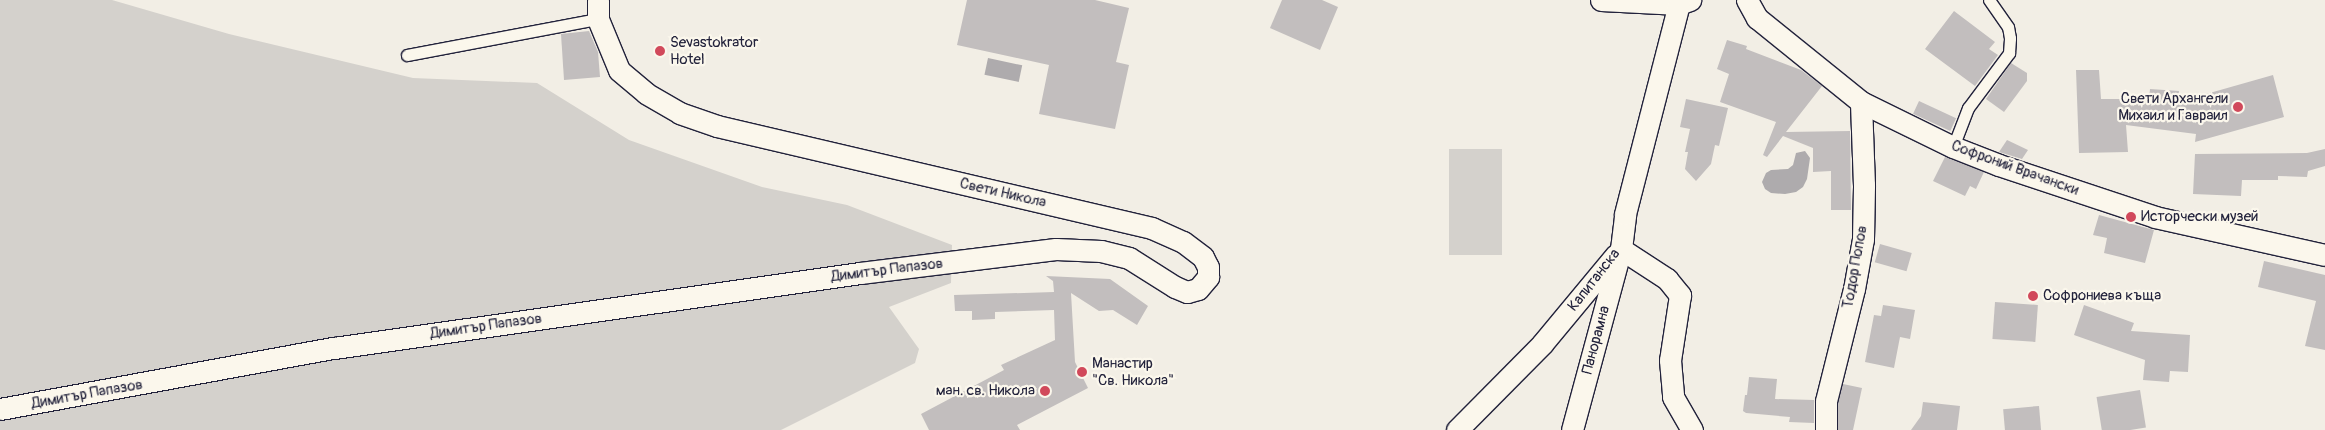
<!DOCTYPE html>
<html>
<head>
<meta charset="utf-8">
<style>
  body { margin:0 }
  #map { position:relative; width:2325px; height:430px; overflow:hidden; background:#f2eee5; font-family:Pangolin,sans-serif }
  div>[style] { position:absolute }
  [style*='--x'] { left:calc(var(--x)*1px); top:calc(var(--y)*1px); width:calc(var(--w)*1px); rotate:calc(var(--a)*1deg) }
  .green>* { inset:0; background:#d4d1cc; transform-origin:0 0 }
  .water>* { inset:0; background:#aeabad; transform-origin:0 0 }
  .building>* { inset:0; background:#c2bebe; transform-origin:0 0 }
  .roads { filter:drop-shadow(1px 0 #22223b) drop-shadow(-1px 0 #22223b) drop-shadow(0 1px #22223b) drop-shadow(0 -1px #22223b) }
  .service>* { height:11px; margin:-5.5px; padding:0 5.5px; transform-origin:5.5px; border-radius:5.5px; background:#fbf7ec }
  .minor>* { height:21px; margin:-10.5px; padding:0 10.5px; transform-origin:10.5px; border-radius:10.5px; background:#fbf7ec }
  .dots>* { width:14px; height:14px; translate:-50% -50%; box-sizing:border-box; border:2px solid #fbf7ec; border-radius:50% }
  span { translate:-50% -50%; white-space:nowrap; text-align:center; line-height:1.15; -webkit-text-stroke:4.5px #fbf7ec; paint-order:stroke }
  .poi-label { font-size:15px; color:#22223b }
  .left { translate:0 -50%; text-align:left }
  .right { translate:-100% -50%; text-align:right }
  .street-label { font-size:15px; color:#22223b }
</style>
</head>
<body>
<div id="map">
  <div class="green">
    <div style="clip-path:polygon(0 0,112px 0,229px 34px,413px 78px,537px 83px,629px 140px,762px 187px,847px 205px,952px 245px,951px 283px,889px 307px,919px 349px,915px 363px,781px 430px,0 430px)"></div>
    <div style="left:1449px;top:149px;width:53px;height:106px"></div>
  </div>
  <div class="water">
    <div style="left:988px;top:58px;width:35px;height:17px;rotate:12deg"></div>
    <div style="clip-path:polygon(1805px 151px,1810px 158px,1807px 179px,1803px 187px,1796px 192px,1785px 194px,1771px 193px,1765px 189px,1762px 182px,1766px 173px,1771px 170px,1788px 169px,1793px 165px,1796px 153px)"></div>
  </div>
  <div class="building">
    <div style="clip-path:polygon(967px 0,1095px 0,1129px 8px,1116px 62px,1129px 65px,1115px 129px,1039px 114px,1049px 65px,957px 45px)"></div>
    <div style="clip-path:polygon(1282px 0,1322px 0,1338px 7px,1320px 50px,1270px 28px)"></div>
    <div style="clip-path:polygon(1954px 11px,1995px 42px,1989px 49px,1998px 55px,1975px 86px,1925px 49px)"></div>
    <div style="clip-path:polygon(589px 31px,598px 52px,600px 77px,564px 80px,561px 34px)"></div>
    <div style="clip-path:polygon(1727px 40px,1747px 46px,1746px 49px,1801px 70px,1822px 86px,1786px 132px,1850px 131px,1851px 210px,1831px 210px,1831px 171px,1813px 172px,1813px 148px,1783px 136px,1767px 157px,1763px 155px,1776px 122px,1720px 102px,1729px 74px,1717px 69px)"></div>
    <div style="clip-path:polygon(2011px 63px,2027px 73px,2027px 81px,2004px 112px,1986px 99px)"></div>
    <div style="clip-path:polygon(2076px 70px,2099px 70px,2101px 99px,2149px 99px,2150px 89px,2179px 91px,2178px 102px,2273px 75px,2284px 117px,2195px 142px,2196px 134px,2126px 125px,2128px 152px,2079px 153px)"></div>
    <div style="clip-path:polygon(1686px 99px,1728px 108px,1719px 146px,1715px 145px,1711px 164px,1696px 181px,1685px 169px,1688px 152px,1685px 152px,1690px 129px,1680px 127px)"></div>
    <div style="left:1919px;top:101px;width:41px;height:14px;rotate:25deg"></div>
    <div style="clip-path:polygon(2007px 140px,2028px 150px,2022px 159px,1999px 152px)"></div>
    <div style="clip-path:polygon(2325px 149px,2325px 166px,2308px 171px,2307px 177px,2278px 176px,2278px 180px,2242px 180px,2241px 196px,2193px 194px,2195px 154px,2307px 153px)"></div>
    <div style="clip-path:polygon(1945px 157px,1984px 172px,1976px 189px,1970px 186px,1965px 196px,1933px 181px)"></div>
    <div style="clip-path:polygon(2099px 215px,2154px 230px,2145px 263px,2104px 253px,2107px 238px,2093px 235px)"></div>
    <div style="left:1880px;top:244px;width:33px;height:19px;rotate:16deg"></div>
    <div style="clip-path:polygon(2264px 261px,2325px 275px,2325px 350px,2305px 346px,2316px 301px,2258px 287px)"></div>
    <div style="clip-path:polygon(1046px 276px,1110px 279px,1148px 306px,1137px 325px,1113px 310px,1099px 311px,1071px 293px,1075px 362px,1088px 388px,1017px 425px,1020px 430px,929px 430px,921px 414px,1004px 370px,1001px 365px,1055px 340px,1054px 310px,995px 312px,995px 319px,972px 320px,972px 311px,955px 311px,954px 295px,1054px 292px,1053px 281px)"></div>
    <div style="left:1995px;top:302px;width:43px;height:37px;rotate:4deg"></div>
    <div style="clip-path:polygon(1883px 305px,1915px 310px,1910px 339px,1900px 337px,1894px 368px,1865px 362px,1874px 315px,1881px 316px)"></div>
    <div style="clip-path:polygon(2084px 305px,2134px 323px,2131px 331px,2190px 335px,2188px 372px,2170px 371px,2169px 382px,2143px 380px,2145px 360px,2074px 335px)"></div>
    <div style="clip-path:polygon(1749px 377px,1777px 379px,1775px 399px,1814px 400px,1814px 423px,1789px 422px,1790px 417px,1746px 413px,1743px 411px,1745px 395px,1747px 395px)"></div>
    <div style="clip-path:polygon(1843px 384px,1862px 388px,1853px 430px,1838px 430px,1838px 403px)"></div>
    <div style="left:2140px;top:390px;width:38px;height:44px;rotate:81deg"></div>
    <div style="clip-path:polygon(1923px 402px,1960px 406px,1957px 430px,1911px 430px,1921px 416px)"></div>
    <div style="left:2039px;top:406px;width:24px;height:36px;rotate:85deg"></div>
  </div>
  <div class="roads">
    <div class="service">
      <div style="--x:407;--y:55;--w:194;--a:-10.7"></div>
      <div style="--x:1953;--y:147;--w:42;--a:-69"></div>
      <div style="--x:1968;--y:108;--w:69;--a:-53.3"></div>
      <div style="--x:2009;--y:53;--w:15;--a:-86"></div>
      <div style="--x:2010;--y:38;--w:11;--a:-100"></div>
      <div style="--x:2008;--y:27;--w:33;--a:-125"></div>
    </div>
    <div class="minor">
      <div style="--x:1601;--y:0;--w:78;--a:2.9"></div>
      <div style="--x:1679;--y:4;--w:12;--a:-20"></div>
      <div style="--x:1747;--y:0;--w:21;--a:61"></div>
      <div style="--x:1757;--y:18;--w:134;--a:38.9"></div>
      <div style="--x:1861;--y:102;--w:102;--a:26.1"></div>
      <div style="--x:1953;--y:147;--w:49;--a:21.4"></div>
      <div style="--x:1999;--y:165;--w:164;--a:18.4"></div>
      <div style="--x:2155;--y:217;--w:174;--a:12.6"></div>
      <div style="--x:1621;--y:249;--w:55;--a:33.1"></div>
      <div style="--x:1667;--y:279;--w:21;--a:51"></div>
      <div style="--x:1680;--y:295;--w:66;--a:98.7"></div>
      <div style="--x:1670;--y:360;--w:37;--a:85"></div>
      <div style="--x:1673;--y:397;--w:38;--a:60"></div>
      <div style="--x:0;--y:409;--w:340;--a:-10.4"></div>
      <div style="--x:334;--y:348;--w:531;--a:-8.11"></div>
      <div style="--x:860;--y:273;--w:197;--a:-7"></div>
      <div style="--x:1056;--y:249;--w:45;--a:2.5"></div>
      <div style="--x:1101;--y:251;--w:29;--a:14"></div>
      <div style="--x:1129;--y:258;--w:54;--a:32.2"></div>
      <div style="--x:1175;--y:287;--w:13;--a:23"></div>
      <div style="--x:1187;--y:292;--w:11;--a:-15"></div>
      <div style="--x:1198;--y:289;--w:16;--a:-50"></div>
      <div style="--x:1208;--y:277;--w:10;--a:-90"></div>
      <div style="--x:1208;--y:267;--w:11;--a:-117"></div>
      <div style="--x:1203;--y:257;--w:25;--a:-143"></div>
      <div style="--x:1183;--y:242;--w:34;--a:-156"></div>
      <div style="--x:1152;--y:228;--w:447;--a:-166.8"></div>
      <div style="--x:717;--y:126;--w:39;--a:-161"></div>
      <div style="--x:680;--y:113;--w:39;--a:-150"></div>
      <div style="--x:646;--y:93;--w:35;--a:-140"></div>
      <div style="--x:619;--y:70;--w:55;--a:-112.4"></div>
      <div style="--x:598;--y:19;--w:19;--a:-90"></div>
      <div style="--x:1457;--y:430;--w:121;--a:-45.3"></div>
      <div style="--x:1542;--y:344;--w:116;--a:-50.3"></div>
      <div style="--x:1572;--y:430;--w:188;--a:-74.9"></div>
      <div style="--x:1621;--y:249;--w:35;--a:-83"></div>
      <div style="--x:1625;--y:214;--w:217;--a:-75.6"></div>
      <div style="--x:1826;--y:430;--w:29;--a:-90"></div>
      <div style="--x:1826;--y:401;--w:115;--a:-76"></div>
      <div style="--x:1854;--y:289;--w:51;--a:-79.8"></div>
      <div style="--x:1863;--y:239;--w:54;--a:-88.9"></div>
      <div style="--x:1864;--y:185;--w:83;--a:-92.1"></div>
    </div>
  </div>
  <div class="dots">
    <div style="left:660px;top:51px;background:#d1495b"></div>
    <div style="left:2238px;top:107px;background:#d1495b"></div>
    <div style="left:2131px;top:217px;background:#d1495b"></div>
    <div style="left:2033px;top:296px;background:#d1495b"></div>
    <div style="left:1082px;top:372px;background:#d1495b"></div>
    <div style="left:1045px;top:391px;background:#d1495b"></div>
  </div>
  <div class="poi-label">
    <span class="left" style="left:670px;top:51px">Sevastokrator<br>Hotel</span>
    <span class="right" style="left:2228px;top:107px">Свети Архангели<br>Михаил и Гавраил</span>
    <span class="left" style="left:2141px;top:217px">Исторчески музей</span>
    <span class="left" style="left:2043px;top:296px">Софрониева къща</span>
    <span class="left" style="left:1092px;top:372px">Манастир<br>"Св. Никола"</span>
    <span class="right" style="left:1035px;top:391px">ман. св. Никола</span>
  </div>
  <div class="street-label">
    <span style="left:2015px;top:168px;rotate:20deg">Софроний Врачански</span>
    <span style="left:1003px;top:193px;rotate:13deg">Свети Никола</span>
    <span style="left:1855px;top:267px;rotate:-80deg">Тодор Попов</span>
    <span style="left:887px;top:270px;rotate:-7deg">Димитър Папазов</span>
    <span style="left:1594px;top:280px;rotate:-52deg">Капитанска</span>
    <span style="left:486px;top:326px;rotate:-8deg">Димитър Папазов</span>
    <span style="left:1596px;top:340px;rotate:-75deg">Панорамна</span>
    <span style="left:87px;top:394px;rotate:-10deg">Димитър Папазов</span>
  </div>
</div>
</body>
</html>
